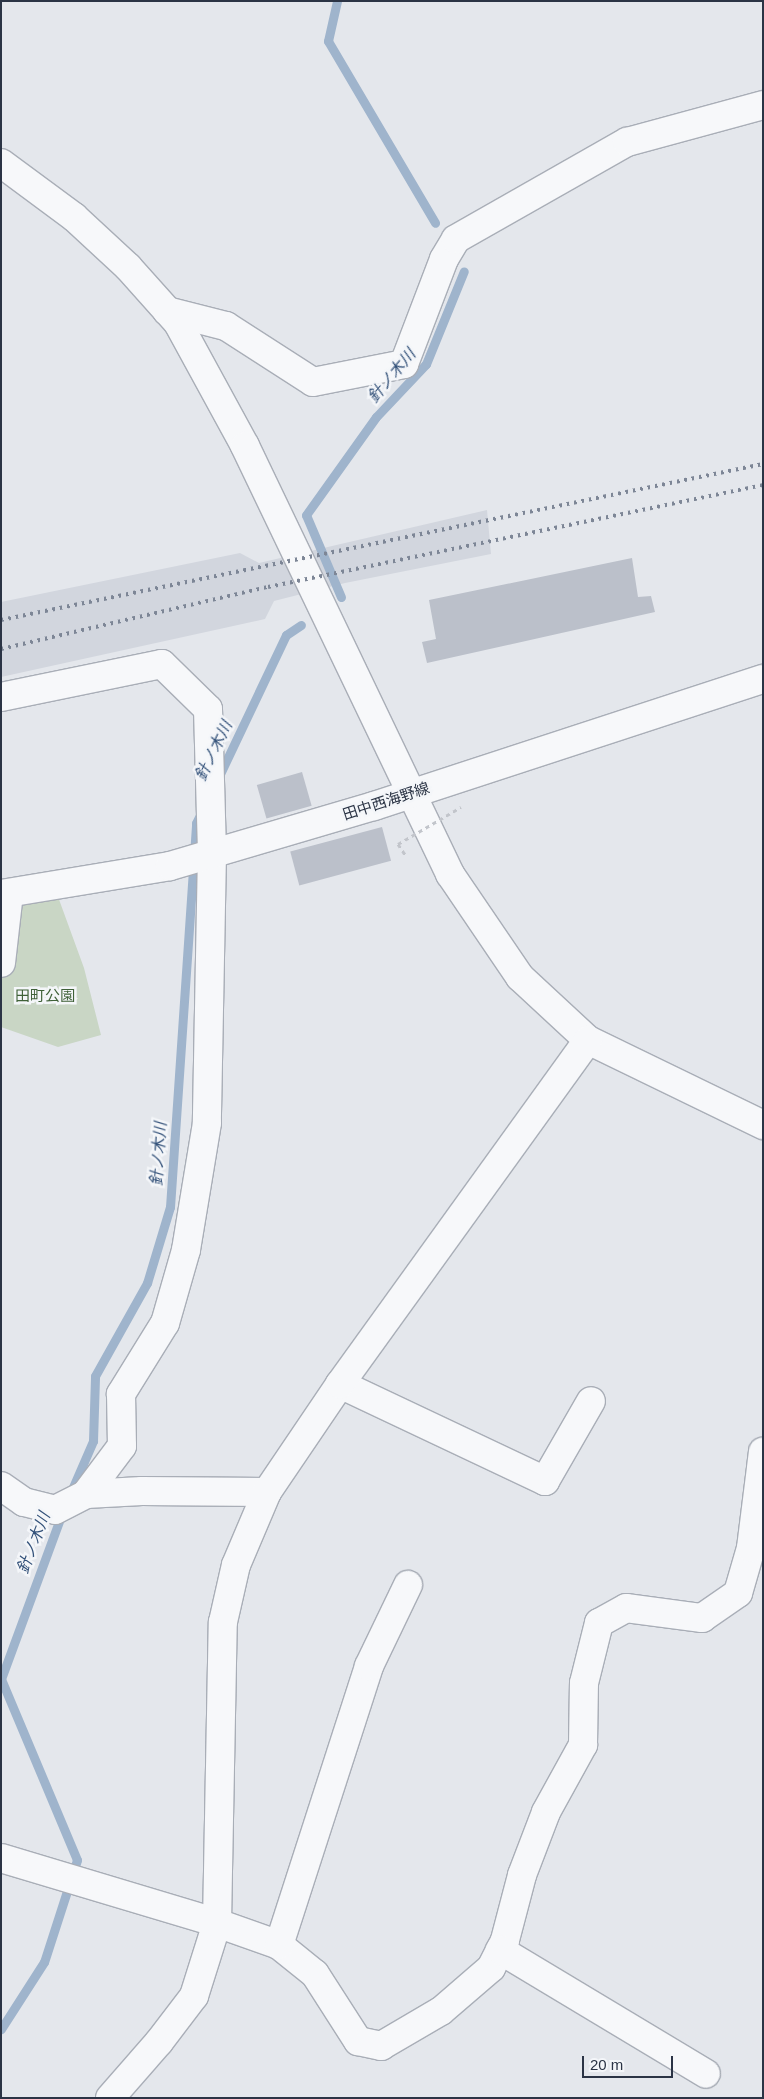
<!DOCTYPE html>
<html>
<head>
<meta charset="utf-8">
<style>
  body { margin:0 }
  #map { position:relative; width:764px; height:2099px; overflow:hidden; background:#e4e7ec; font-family:Helvetica,"Noto Sans JP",sans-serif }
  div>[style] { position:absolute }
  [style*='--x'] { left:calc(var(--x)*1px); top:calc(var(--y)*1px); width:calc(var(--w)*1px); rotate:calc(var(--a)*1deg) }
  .built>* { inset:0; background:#d2d6de }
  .green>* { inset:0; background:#c9d6c5 }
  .stream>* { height:9px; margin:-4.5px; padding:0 4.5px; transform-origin:4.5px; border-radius:4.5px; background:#9fb4cc }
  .building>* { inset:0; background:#bbc0ca; transform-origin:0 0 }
  .path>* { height:3px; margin-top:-1.5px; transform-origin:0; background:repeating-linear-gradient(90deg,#c2c5cb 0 4px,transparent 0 8px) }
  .roads { filter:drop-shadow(1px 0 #a9aeb7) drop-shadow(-1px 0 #a9aeb7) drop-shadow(0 1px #a9aeb7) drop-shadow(0 -1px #a9aeb7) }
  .minor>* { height:28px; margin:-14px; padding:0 14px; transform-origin:14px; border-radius:14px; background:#f7f8fa }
  .rail>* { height:4px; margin-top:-2px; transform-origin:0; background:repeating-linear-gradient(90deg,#7d8696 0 2.5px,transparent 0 7.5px) }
  .path-bridge>* { height:3px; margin-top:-1.5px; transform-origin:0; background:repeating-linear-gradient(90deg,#c2c5cb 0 4px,transparent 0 8px) }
  span { translate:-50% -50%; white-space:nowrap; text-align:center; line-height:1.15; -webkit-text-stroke:5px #f4f6f9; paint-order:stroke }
  .street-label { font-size:15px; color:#2b3445 }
  .park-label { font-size:15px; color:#3f6138 }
  .water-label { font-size:16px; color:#34527a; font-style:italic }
  .frame { position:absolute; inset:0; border:2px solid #2b3445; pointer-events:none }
  .scale { position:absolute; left:582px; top:2056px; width:91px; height:22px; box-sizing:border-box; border:2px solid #2b3445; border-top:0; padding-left:6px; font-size:15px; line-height:18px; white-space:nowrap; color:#2b3445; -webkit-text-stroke:4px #f4f6f9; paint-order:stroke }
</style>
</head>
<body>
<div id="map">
  <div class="built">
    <div style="clip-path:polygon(487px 510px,491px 554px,345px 583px,274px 601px,265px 619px,1px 677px,1px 602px,240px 553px,259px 563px)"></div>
  </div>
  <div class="green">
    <div style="clip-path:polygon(57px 894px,84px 968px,101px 1035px,58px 1047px,1px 1027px,1px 978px,10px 964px,14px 901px)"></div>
  </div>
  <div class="stream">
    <div style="--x:337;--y:1;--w:41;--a:102.7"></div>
    <div style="--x:328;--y:41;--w:211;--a:59.5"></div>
    <div style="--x:341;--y:597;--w:89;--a:-113.1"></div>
    <div style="--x:306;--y:515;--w:120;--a:-54.5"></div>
    <div style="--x:376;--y:417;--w:73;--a:-46.7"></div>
    <div style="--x:426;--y:364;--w:100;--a:-67.8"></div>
    <div style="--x:219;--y:776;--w:156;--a:-64.6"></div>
    <div style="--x:286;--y:635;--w:18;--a:-34"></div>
    <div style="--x:70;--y:1494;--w:58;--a:-66.5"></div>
    <div style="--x:93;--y:1441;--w:65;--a:-88.2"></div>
    <div style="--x:95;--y:1376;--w:107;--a:-60.8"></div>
    <div style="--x:147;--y:1283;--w:79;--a:-73.2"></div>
    <div style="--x:170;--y:1207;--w:385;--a:-86.1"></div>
    <div style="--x:196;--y:823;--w:13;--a:-63"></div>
    <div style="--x:1;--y:1679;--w:177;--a:-69.8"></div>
    <div style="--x:1;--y:1679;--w:196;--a:67.2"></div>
    <div style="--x:77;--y:1860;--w:107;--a:107.9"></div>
    <div style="--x:44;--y:1962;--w:80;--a:122.7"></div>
  </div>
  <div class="building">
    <div style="clip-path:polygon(632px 558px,638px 597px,651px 596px,655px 612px,427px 663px,422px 642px,436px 639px,429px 600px)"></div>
    <div style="left:302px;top:772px;width:35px;height:47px;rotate:74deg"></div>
    <div style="left:382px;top:827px;width:35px;height:95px;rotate:75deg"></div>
  </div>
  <div class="path">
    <div style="--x:398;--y:844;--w:14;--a:56"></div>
  </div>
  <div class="roads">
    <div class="minor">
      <div style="--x:1;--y:163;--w:91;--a:36.5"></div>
      <div style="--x:74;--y:217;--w:74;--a:42.8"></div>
      <div style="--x:128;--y:267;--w:75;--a:48.2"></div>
      <div style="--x:178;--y:323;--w:140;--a:61.4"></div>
      <div style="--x:245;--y:446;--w:475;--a:64.4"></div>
      <div style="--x:450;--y:874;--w:125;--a:55.8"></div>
      <div style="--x:520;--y:977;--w:93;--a:42.8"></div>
      <div style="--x:588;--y:1040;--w:195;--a:25.9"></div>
      <div style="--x:167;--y:311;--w:61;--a:14.3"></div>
      <div style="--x:226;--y:326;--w:103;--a:32.8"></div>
      <div style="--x:313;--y:382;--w:93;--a:-11.2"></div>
      <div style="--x:404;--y:364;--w:112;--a:-69.1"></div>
      <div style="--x:444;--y:259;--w:23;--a:-59"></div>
      <div style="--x:456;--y:239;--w:197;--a:-29.6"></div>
      <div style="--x:627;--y:142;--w:141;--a:-15.2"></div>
      <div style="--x:1;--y:697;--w:164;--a:-11.6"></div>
      <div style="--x:162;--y:664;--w:64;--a:44.4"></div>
      <div style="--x:208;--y:709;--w:144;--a:88.4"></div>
      <div style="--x:212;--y:853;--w:270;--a:91.1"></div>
      <div style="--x:207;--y:1123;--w:129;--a:99.4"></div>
      <div style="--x:186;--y:1250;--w:76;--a:106"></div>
      <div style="--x:165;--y:1323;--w:84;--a:121.8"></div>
      <div style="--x:121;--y:1394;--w:52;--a:88.9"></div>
      <div style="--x:122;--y:1446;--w:60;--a:126.9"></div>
      <div style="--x:1;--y:894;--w:171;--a:-9.4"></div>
      <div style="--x:170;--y:866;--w:213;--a:-16.4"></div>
      <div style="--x:374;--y:806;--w:409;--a:-18.1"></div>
      <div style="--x:1;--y:963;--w:70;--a:-83.5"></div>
      <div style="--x:340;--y:1384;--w:227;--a:25.3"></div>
      <div style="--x:545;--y:1481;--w:92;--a:-60.1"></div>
      <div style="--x:1;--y:1486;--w:28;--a:35"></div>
      <div style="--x:24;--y:1502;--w:32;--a:14"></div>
      <div style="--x:55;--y:1510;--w:35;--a:-27"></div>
      <div style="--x:86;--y:1494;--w:56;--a:-3.1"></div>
      <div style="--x:142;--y:1491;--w:125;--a:0.5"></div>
      <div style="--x:1;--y:1858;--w:226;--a:16.7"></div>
      <div style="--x:217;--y:1923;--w:66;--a:19.5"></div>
      <div style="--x:279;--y:1945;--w:46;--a:38.9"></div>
      <div style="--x:315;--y:1974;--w:80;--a:57.3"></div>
      <div style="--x:358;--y:2041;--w:24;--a:12"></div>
      <div style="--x:381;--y:2046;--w:69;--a:-30.3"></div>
      <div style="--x:441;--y:2011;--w:66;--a:-40.7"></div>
      <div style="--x:491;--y:1968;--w:31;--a:-63"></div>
      <div style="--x:505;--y:1940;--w:67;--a:-75.3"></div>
      <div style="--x:522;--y:1875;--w:67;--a:-69.1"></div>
      <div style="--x:546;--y:1812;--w:77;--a:-61.1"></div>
      <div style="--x:583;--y:1745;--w:62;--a:-89.1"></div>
      <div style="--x:584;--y:1683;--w:62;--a:-76"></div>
      <div style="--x:599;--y:1623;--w:31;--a:-29"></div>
      <div style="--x:626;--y:1608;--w:77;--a:7.5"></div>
      <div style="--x:702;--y:1618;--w:44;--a:-34.8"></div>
      <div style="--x:738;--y:1593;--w:47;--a:-73.9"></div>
      <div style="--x:751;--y:1548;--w:97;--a:-82.9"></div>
      <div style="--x:279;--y:1945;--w:293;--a:-72.1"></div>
      <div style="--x:369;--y:1666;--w:90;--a:-64.3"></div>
      <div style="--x:500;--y:1950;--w:240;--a:31"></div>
      <div style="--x:110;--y:2098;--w:74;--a:-48.8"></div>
      <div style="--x:159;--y:2042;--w:58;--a:-52.7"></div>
      <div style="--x:194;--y:1996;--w:77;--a:-72.5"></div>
      <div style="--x:217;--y:1923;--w:301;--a:-88.9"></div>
      <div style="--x:223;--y:1622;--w:58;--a:-77.2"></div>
      <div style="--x:236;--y:1565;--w:79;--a:-67"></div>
      <div style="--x:267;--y:1492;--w:130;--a:-55.9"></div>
      <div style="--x:340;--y:1384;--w:424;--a:-54.2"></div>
    </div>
  </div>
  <div class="rail">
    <div style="--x:1;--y:620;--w:778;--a:-11.57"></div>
    <div style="--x:1;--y:649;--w:274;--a:-13.1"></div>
    <div style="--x:268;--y:587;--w:505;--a:-11.64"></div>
  </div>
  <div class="path-bridge">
    <div style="--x:398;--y:844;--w:73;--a:-30.4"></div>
  </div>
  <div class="street-label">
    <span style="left:386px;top:801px;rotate:-18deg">田中西海野線</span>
  </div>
  <div class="park-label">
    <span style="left:45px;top:996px">田町公園</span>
  </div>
  <div class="water-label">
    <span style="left:392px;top:376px;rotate:-50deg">針ノ木川</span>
    <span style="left:214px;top:751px;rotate:-64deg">針ノ木川</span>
    <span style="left:159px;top:1154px;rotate:-86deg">針ノ木川</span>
    <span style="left:34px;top:1543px;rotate:-69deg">針ノ木川</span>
  </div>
  <div class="frame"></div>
  <div class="scale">20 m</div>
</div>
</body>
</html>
